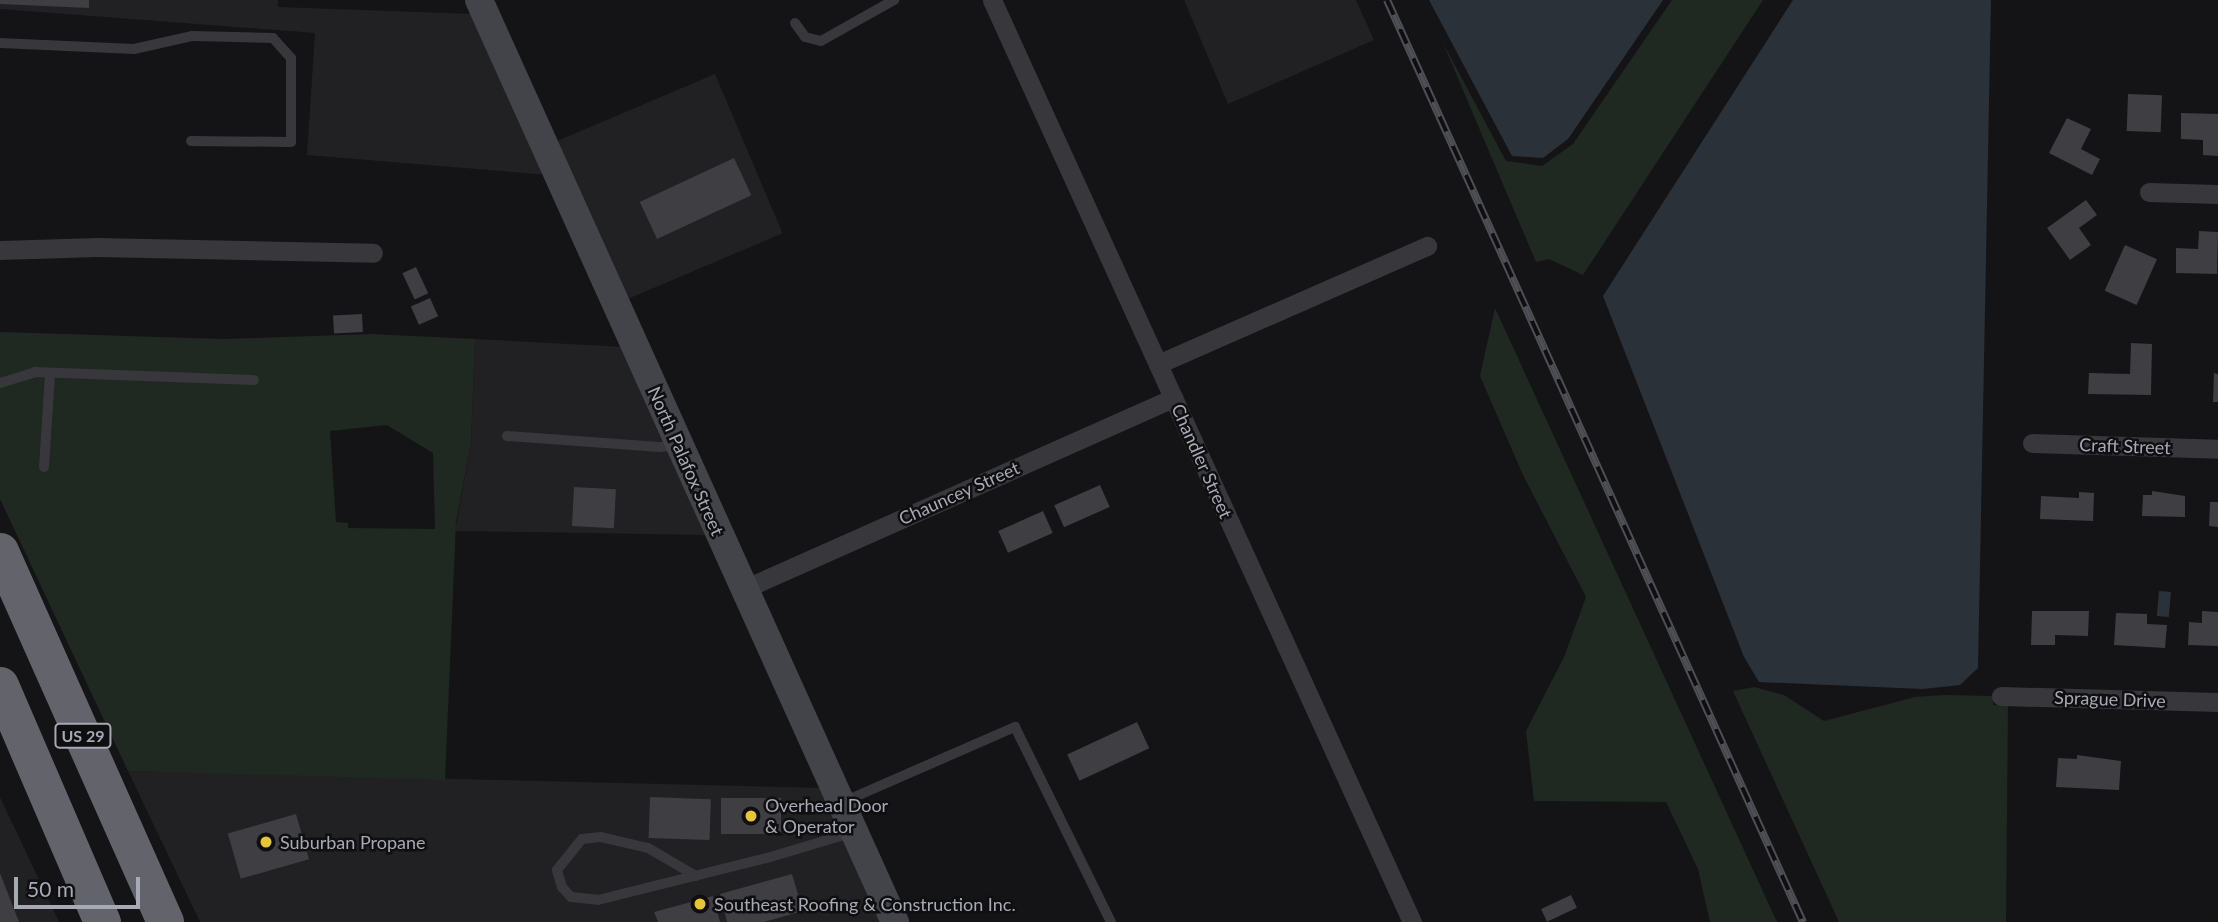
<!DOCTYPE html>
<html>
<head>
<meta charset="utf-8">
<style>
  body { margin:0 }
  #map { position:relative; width:2218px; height:922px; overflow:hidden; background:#141416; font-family:Lato,sans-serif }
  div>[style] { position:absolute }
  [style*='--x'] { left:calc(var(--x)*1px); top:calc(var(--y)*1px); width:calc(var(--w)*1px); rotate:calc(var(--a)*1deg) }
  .built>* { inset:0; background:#212023; transform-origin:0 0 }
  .green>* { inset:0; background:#202822 }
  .water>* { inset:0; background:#2b3139; transform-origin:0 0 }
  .building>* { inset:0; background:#3e3e43; transform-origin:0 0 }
  .lane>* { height:10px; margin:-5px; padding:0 5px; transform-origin:5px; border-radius:5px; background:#37373c }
  .street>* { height:19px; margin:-9.5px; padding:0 9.5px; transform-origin:9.5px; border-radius:9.5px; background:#37373c }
  .secondary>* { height:28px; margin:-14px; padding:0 14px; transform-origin:14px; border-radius:14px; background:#43444a }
  .highway>* { height:37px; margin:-18.5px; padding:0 18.5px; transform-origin:18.5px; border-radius:18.5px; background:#62636b }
  .rail>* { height:8px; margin-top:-4px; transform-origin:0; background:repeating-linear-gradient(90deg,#0f0f11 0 16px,#4e4f55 0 32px); box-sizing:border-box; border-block:2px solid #4e4f55 }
  .dots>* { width:19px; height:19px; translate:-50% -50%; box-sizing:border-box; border:4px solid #0f0f11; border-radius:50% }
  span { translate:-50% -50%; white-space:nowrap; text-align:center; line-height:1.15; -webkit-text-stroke:5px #0f0f11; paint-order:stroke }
  .shield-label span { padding:2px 5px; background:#0f0f11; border:2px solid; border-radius:5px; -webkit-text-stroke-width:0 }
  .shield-label { font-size:16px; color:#a7a9b5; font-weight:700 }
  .street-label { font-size:18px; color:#a7a9b5 }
  .poi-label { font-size:18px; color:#a7a9b5 }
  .left { translate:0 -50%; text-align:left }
  .scale { position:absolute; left:14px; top:877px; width:126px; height:32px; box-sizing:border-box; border:4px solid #a7a9b5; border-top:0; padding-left:9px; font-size:21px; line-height:24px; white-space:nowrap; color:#a7a9b5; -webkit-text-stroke:5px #0f0f11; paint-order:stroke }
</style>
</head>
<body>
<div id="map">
  <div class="built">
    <div style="clip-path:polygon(0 0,278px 0,278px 7px,475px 14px,548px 175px,307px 155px,315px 33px,0 9px)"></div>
    <div style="clip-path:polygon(1184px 0,1356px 0,1374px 40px,1228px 104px)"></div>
    <div style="left:715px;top:74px;width:173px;height:176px;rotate:67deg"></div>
    <div style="clip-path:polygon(475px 339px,625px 347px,710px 535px,455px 531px,471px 443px)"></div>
    <div style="clip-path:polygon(128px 771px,825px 788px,885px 922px,200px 922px)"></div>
    <div style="clip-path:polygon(0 797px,59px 922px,0 922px)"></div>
  </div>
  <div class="green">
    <div style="clip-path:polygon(1672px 0,1763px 0,1583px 275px,1549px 259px,1536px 262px,1443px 43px,1506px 161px,1542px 166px,1573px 144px)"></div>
    <div style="clip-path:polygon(1495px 308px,1777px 922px,1710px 922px,1698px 869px,1666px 802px,1534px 801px,1526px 731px,1564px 657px,1586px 597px,1523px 475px,1480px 376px)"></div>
    <div style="clip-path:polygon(evenodd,0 332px,223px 339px,371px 334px,475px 339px,471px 443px,456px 522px,445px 780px,128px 771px,0 499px,0 332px,387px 425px,433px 453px,435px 529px,348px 528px,348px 523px,336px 522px,330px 431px,387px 425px)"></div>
    <div style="clip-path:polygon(1754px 687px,1784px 695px,1824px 721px,1915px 697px,1945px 695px,1993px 696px,1993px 705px,2008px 706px,2006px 922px,1839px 922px,1733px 691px)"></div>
  </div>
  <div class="water">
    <div style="clip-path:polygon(1429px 0,1663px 0,1568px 139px,1543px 158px,1512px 156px)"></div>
    <div style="clip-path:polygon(1793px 0,1991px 0,1978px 668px,1960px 685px,1923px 689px,1759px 682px,1744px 657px,1603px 296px)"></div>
    <div style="left:2159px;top:591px;width:12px;height:25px;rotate:5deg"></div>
  </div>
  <div class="building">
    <div style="clip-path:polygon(0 0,89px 0,89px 8px,0 4px)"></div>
    <div style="left:2128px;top:94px;width:34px;height:37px;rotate:2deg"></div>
    <div style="clip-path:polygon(2181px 113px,2218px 114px,2218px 156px,2203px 155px,2203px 140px,2181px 139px)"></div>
    <div style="clip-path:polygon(2067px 118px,2091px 129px,2081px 149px,2100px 159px,2092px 175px,2049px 153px)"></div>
    <div style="left:734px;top:158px;width:41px;height:104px;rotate:65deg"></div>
    <div style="clip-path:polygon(2086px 200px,2097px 215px,2079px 228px,2091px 245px,2070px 260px,2047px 228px)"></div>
    <div style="clip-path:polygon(2199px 231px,2218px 232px,2217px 274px,2176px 273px,2176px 248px,2198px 249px)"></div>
    <div style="left:2125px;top:245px;width:35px;height:50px;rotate:24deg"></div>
    <div style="left:416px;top:267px;width:29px;height:15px;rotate:65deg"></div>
    <div style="left:430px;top:298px;width:20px;height:21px;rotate:66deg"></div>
    <div style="left:362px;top:314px;width:18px;height:29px;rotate:87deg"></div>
    <div style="clip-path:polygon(2131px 343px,2152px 344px,2151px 395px,2088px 394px,2089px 373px,2130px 374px)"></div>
    <div style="clip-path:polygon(2214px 373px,2218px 374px,2218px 402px,2213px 402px)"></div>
    <div style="left:1100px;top:485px;width:24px;height:50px;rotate:66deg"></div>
    <div style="left:574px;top:487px;width:42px;height:39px;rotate:3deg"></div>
    <div style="clip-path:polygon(2152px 491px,2185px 496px,2185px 517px,2142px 516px,2143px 495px,2152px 495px)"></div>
    <div style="clip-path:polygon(2079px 492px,2094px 493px,2093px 521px,2040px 519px,2041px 496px,2079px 498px)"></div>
    <div style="clip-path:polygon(2210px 502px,2218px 502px,2218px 527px,2209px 526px)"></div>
    <div style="left:1043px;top:511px;width:24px;height:49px;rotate:66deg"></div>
    <div style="clip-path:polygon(2032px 611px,2089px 611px,2088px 636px,2055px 635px,2055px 645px,2031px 645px)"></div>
    <div style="clip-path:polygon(2202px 611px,2218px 612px,2218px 646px,2188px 645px,2189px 622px,2202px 623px)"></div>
    <div style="clip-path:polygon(2116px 613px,2147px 614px,2147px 624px,2167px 625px,2165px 648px,2114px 645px)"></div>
    <div style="left:1137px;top:722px;width:29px;height:77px;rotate:65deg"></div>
    <div style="clip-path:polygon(2077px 755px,2121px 761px,2119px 790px,2056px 787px,2058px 758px,2077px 759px)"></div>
    <div style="left:650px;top:797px;width:61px;height:41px;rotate:2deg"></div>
    <div style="left:721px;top:798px;width:60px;height:36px"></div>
    <div style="left:296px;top:814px;width:47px;height:71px;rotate:74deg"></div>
    <div style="clip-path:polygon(0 873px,19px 922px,0 922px)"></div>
    <div style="clip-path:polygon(792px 874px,803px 911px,764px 922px,727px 922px,720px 894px)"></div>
    <div style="left:1571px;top:895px;width:14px;height:33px;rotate:65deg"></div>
    <div style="clip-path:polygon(713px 896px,720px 922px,658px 922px,654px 912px)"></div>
  </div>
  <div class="lane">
    <div style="--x:795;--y:23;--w:17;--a:54"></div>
    <div style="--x:805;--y:37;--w:16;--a:14"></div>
    <div style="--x:821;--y:41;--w:84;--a:-29.3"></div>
    <div style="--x:0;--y:43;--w:134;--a:2.6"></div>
    <div style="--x:134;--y:49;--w:59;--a:-12.6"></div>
    <div style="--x:192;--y:36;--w:81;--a:1.4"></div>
    <div style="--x:273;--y:38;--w:27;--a:48"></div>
    <div style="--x:291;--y:58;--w:84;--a:90"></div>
    <div style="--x:291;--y:142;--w:100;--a:-179.4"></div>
    <div style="--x:0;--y:383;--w:37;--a:-17"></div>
    <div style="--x:35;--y:372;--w:219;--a:2.1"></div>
    <div style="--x:507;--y:436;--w:153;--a:4.1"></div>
    <div style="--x:660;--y:447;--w:18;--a:-6"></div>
    <div style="--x:44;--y:467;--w:94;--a:-86.3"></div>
    <div style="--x:843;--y:802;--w:188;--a:-23.6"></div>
    <div style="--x:1015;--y:727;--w:217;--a:63.8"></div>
    <div style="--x:696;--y:876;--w:56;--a:-149.7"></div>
    <div style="--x:648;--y:848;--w:48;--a:-166.8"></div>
    <div style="--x:601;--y:837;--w:19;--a:174"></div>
    <div style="--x:582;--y:839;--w:40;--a:129"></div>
    <div style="--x:557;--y:870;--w:18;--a:74"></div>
    <div style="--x:562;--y:887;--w:13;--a:48"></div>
    <div style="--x:571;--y:897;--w:27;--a:6"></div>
    <div style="--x:598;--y:900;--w:174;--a:-14"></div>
    <div style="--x:767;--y:858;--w:91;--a:-16.6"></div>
  </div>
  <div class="street">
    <div style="--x:992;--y:0;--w:1013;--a:65.51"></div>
    <div style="--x:2149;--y:192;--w:69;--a:1.7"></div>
    <div style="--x:0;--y:250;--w:97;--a:-1.8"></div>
    <div style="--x:97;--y:247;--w:276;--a:1.2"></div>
    <div style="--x:1158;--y:364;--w:294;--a:-23.7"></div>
    <div style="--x:2032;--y:443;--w:186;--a:1.8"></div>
    <div style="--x:744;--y:589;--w:470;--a:-24"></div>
    <div style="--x:2001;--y:696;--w:217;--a:1.6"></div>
  </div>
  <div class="secondary">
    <div style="--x:479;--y:0;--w:1012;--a:65.72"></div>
  </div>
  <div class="highway">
    <div style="--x:0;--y:551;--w:406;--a:66"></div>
    <div style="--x:0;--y:685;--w:258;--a:66.7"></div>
  </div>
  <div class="rail">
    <div style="--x:1387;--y:0;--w:1012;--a:65.72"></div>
  </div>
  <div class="dots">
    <div style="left:751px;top:816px;background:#e6c53b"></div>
    <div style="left:266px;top:842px;background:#e6c53b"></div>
    <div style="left:700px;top:904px;background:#e6c53b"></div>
  </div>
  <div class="shield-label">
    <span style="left:83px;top:736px">US 29</span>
  </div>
  <div class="street-label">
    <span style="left:2125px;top:446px;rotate:2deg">Craft Street</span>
    <span style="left:686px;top:461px;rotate:66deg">North Palafox Street</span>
    <span style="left:1202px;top:461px;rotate:66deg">Chandler Street</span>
    <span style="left:959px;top:493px;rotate:-24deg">Chauncey Street</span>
    <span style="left:2110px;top:699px;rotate:2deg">Sprague Drive</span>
  </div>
  <div class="poi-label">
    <span class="left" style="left:765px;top:816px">Overhead Door<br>&amp; Operator</span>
    <span class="left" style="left:280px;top:842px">Suburban Propane</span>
    <span class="left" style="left:714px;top:904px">Southeast Roofing &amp; Construction Inc.</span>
  </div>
  <div class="scale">50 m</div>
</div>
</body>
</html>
